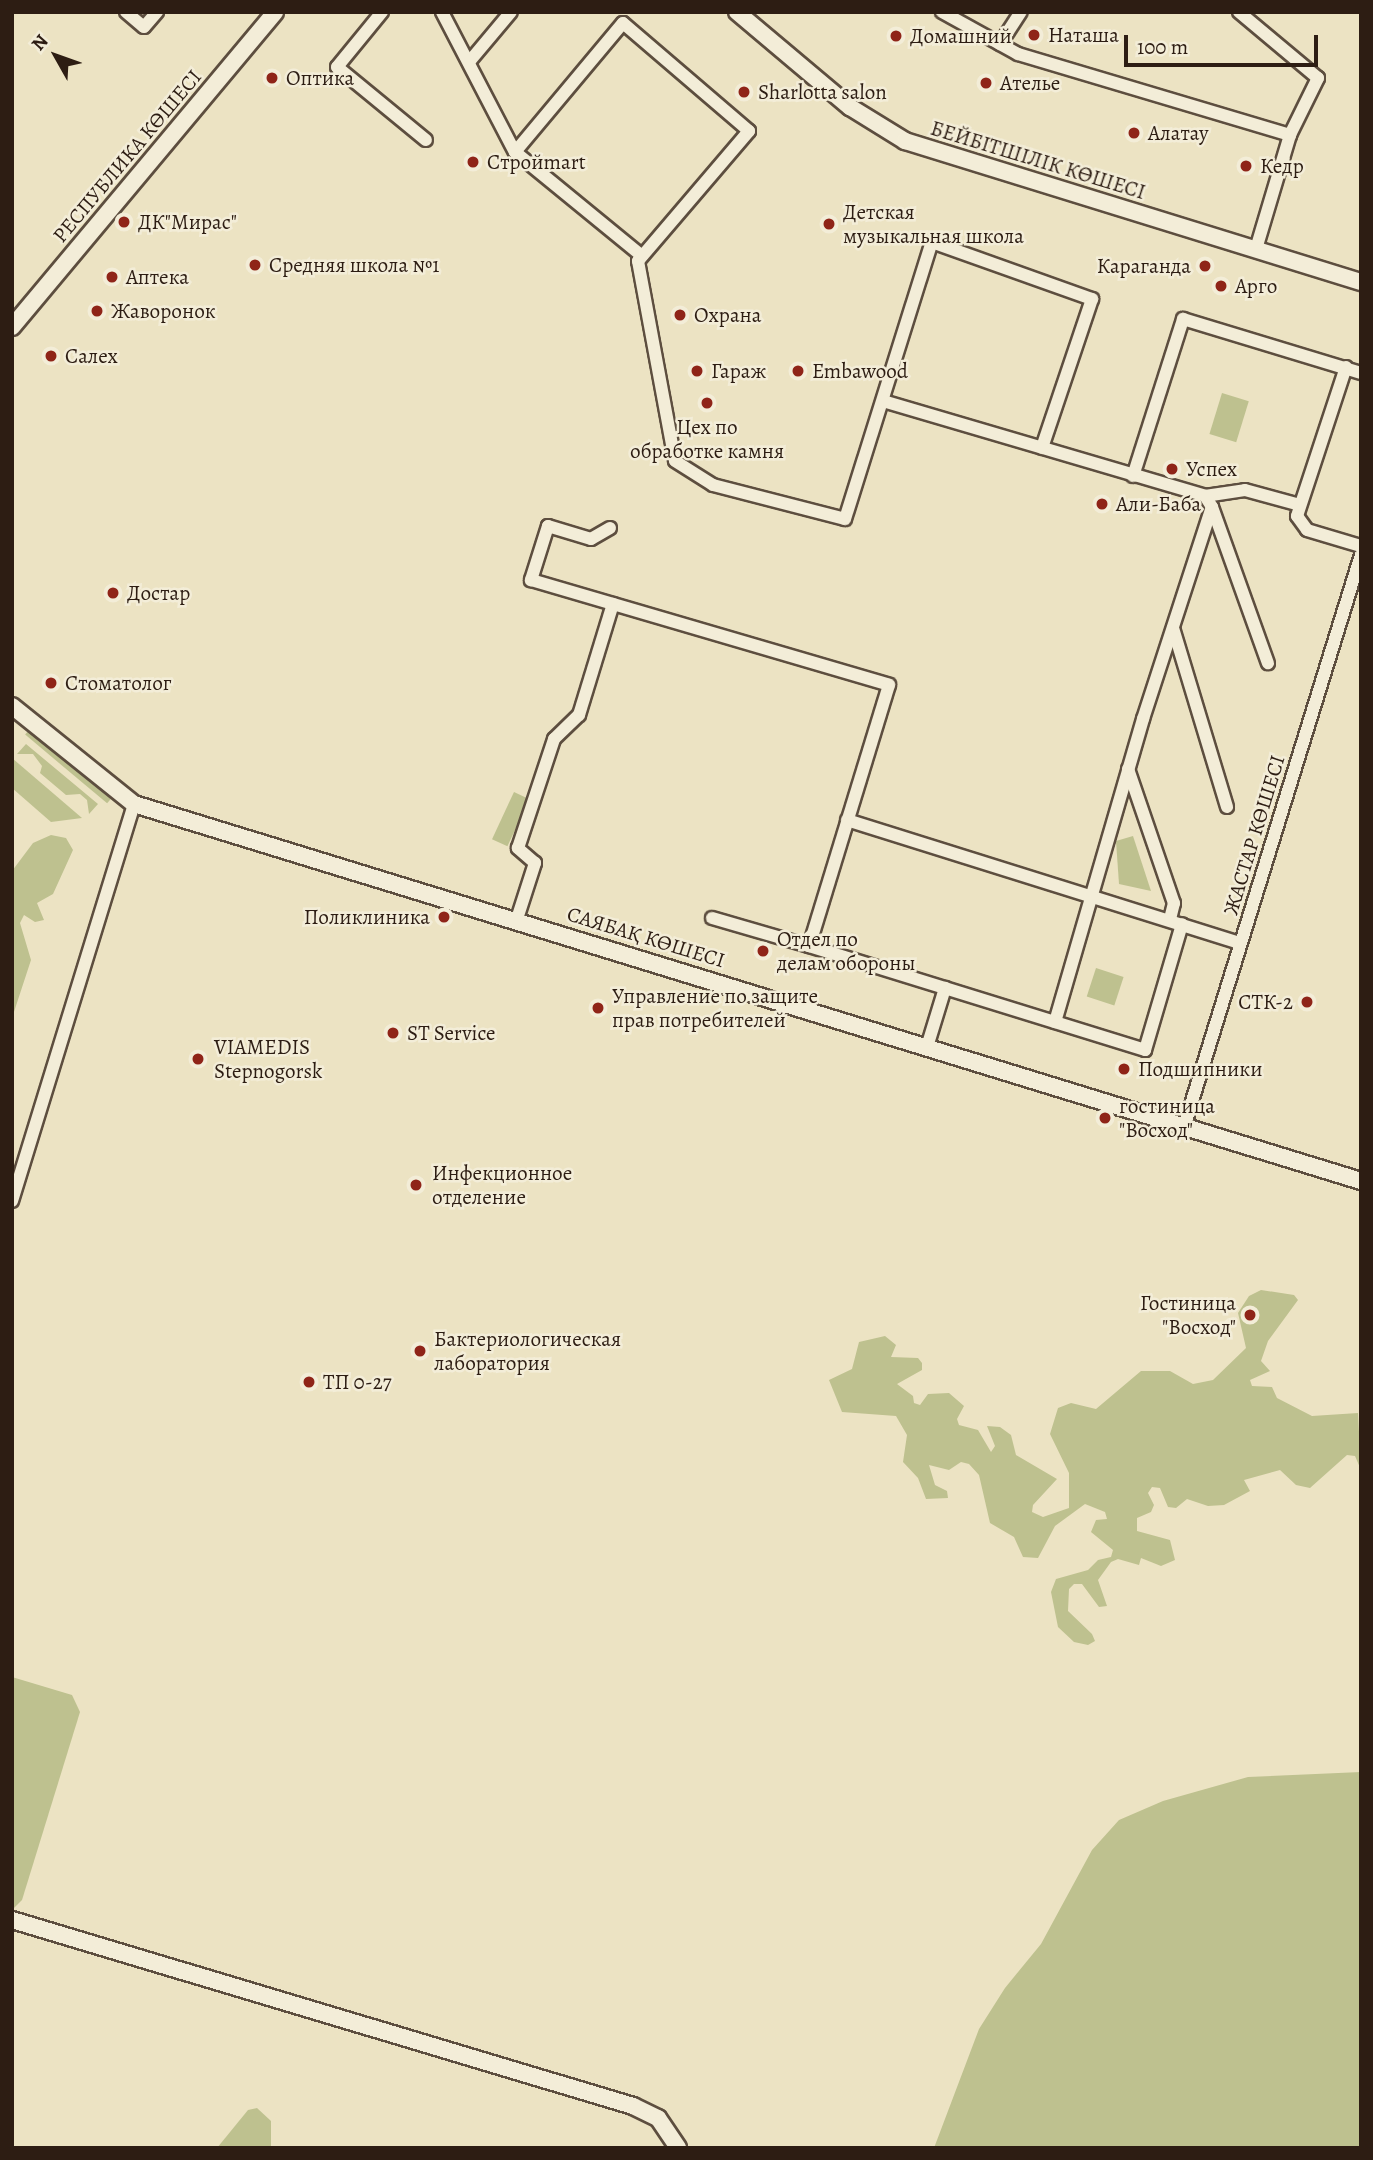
<!DOCTYPE html>
<html>
<head>
<meta charset="utf-8">
<style>
  body { margin:0 }
  #map { position:relative; width:1373px; height:2160px; overflow:hidden; background:#ece3c3; font-family:Alegreya,serif }
  div>[style] { position:absolute }
  [style*='--x'] { left:calc(var(--x)*1px); top:calc(var(--y)*1px); width:calc(var(--w)*1px); rotate:calc(var(--a)*1deg) }
  .green>* { inset:0; background:#bec18f; transform-origin:0 0 }
  .roads { filter:drop-shadow(2px 0 #5d4e3f) drop-shadow(-2px 0 #5d4e3f) drop-shadow(0 2px #5d4e3f) drop-shadow(0 -2px #5d4e3f) }
  .minor>* { height:12px; margin:-6px; padding:0 6px; transform-origin:6px; border-radius:6px; background:#f3edd8 }
  .tertiary>* { height:16px; margin:-8px; padding:0 8px; transform-origin:8px; border-radius:8px; background:#f3edd8 }
  .dots>* { width:19px; height:19px; translate:-50% -50%; box-sizing:border-box; border:4px solid #f3edd8; border-radius:50% }
  span { translate:-50% -50%; white-space:nowrap; text-align:center; line-height:1.15; -webkit-text-stroke:5px #f3edd8; paint-order:stroke }
  .poi-label { font-size:21px; color:#2d1d13 }
  .left { translate:0 -50%; text-align:left }
  .right { translate:-100% -50%; text-align:right }
  .street-label { font-size:21px; color:#2d1d13 }
  .frame { position:absolute; inset:0; border:14px solid #2d1d13; pointer-events:none }
  .north { position:absolute; left:21px; top:21px; width:70px; height:70px; -webkit-text-stroke:5px #f3edd8; paint-order:stroke; rotate:310deg; font-size:19px; font-weight:700; line-height:28px; text-align:center; color:#2d1d13 }
  .north::after { content:''; display:block; margin:auto; width:24px; height:32px; background:#2d1d13; clip-path:polygon(50% 0,100% 100%,50% 72%,0 100%) }
  .scale { position:absolute; left:1124px; top:35px; width:194px; height:32px; box-sizing:border-box; border:4px solid #2d1d13; border-top:0; padding-left:9px; font-size:21px; line-height:24px; white-space:nowrap; color:#2d1d13; -webkit-text-stroke:5px #f3edd8; paint-order:stroke }
</style>
</head>
<body>
<div id="map">
  <div class="green">
    <div style="left:1222px;top:393px;width:28px;height:43px;rotate:17deg"></div>
    <div style="left:29px;top:730px;width:107px;height:6px;rotate:40deg"></div>
    <div style="clip-path:polygon(26px 744px,98px 804px,89px 814px,87px 800px,80px 794px,66px 795px,40px 773px,42px 766px,33px 754px,17px 754px)"></div>
    <div style="clip-path:polygon(12px 758px,82px 818px,51px 822px,12px 788px)"></div>
    <div style="left:514px;top:792px;width:17px;height:52px;rotate:25deg"></div>
    <div style="clip-path:polygon(51px 835px,66px 838px,73px 850px,53px 894px,37px 903px,44px 920px,35px 922px,24px 915px,20px 923px,31px 960px,12px 1018px,12px 871px,33px 843px)"></div>
    <div style="clip-path:polygon(1133px 836px,1151px 891px,1119px 884px,1116px 841px)"></div>
    <div style="left:1096px;top:968px;width:29px;height:30px;rotate:18deg"></div>
    <div style="clip-path:polygon(1261px 1290px,1294px 1295px,1298px 1300px,1268px 1341px,1261px 1361px,1270px 1371px,1250px 1380px,1252px 1386px,1272px 1387px,1277px 1398px,1312px 1416px,1358px 1413px,1361px 1470px,1355px 1456px,1347px 1455px,1310px 1488px,1296px 1485px,1280px 1470px,1244px 1480px,1250px 1491px,1224px 1505px,1208px 1506px,1187px 1499px,1176px 1508px,1168px 1507px,1160px 1488px,1152px 1487px,1148px 1493px,1154px 1505px,1151px 1512px,1137px 1518px,1137px 1531px,1170px 1540px,1175px 1560px,1161px 1566px,1141px 1558px,1139px 1565px,1118px 1559px,1111px 1562px,1098px 1580px,1107px 1606px,1099px 1607px,1082px 1584px,1074px 1584px,1069px 1589px,1068px 1611px,1092px 1634px,1095px 1641px,1088px 1645px,1074px 1642px,1058px 1627px,1051px 1592px,1056px 1579px,1088px 1570px,1098px 1560px,1111px 1557px,1113px 1550px,1091px 1532px,1096px 1520px,1107px 1519px,1105px 1512px,1085px 1504px,1055px 1526px,1038px 1558px,1023px 1557px,1014px 1537px,990px 1523px,979px 1475px,969px 1464px,961px 1462px,949px 1470px,929px 1465px,935px 1485px,947px 1491px,948px 1498px,926px 1499px,918px 1478px,903px 1462px,907px 1435px,896px 1416px,842px 1412px,829px 1380px,852px 1369px,859px 1342px,885px 1336px,896px 1345px,891px 1357px,918px 1358px,922px 1363px,922px 1370px,897px 1384px,913px 1396px,914px 1403px,920px 1405px,928px 1394px,949px 1393px,964px 1406px,957px 1419px,959px 1425px,978px 1430px,991px 1452px,995px 1446px,987px 1426px,1000px 1427px,1011px 1435px,1016px 1455px,1057px 1479px,1033px 1505px,1032px 1512px,1043px 1517px,1069px 1508px,1069px 1473px,1050px 1434px,1058px 1408px,1071px 1403px,1096px 1409px,1141px 1371px,1170px 1371px,1193px 1384px,1213px 1380px,1246px 1348px,1238px 1313px,1249px 1296px)"></div>
    <div style="clip-path:polygon(12px 1677px,72px 1695px,80px 1712px,22px 1900px,12px 1910px)"></div>
    <div style="clip-path:polygon(1361px 1772px,1361px 2148px,934px 2148px,979px 2029px,1005px 1988px,1041px 1944px,1092px 1850px,1119px 1820px,1163px 1801px,1248px 1777px)"></div>
    <div style="clip-path:polygon(257px 2108px,271px 2121px,271px 2148px,217px 2148px,248px 2110px)"></div>
  </div>
  <div class="roads">
    <div class="minor">
      <div style="--x:126;--y:12;--w:23;--a:40"></div>
      <div style="--x:144;--y:27;--w:20;--a:-49"></div>
      <div style="--x:382;--y:12;--w:71;--a:129.3"></div>
      <div style="--x:337;--y:67;--w:115;--a:39.4"></div>
      <div style="--x:442;--y:12;--w:158;--a:62.5"></div>
      <div style="--x:515;--y:152;--w:164;--a:39.3"></div>
      <div style="--x:942;--y:12;--w:87;--a:28.9"></div>
      <div style="--x:1018;--y:54;--w:284;--a:16.6"></div>
      <div style="--x:1290;--y:135;--w:119;--a:106.6"></div>
      <div style="--x:1239;--y:12;--w:103;--a:39.9"></div>
      <div style="--x:1318;--y:78;--w:64;--a:116.2"></div>
      <div style="--x:1000;--y:44;--w:38;--a:-57"></div>
      <div style="--x:469;--y:62;--w:65;--a:-50"></div>
      <div style="--x:515;--y:152;--w:168;--a:-50.1"></div>
      <div style="--x:623;--y:23;--w:166;--a:40.6"></div>
      <div style="--x:749;--y:131;--w:171;--a:130.5"></div>
      <div style="--x:638;--y:261;--w:203;--a:79.5"></div>
      <div style="--x:675;--y:461;--w:45;--a:32.3"></div>
      <div style="--x:713;--y:485;--w:136;--a:14.4"></div>
      <div style="--x:845;--y:519;--w:290;--a:-72.6"></div>
      <div style="--x:932;--y:242;--w:170;--a:19.6"></div>
      <div style="--x:1092;--y:299;--w:157;--a:108.6"></div>
      <div style="--x:1346;--y:367;--w:157;--a:108.2"></div>
      <div style="--x:1297;--y:516;--w:17;--a:54"></div>
      <div style="--x:1307;--y:530;--w:56;--a:16.5"></div>
      <div style="--x:883;--y:401;--w:336;--a:16.4"></div>
      <div style="--x:1205;--y:496;--w:40;--a:-8.5"></div>
      <div style="--x:1245;--y:490;--w:57;--a:15.3"></div>
      <div style="--x:1133;--y:476;--w:165;--a:-72.3"></div>
      <div style="--x:1183;--y:319;--w:186;--a:16.9"></div>
      <div style="--x:1212;--y:507;--w:166;--a:70.3"></div>
      <div style="--x:610;--y:528;--w:22;--a:150"></div>
      <div style="--x:591;--y:539;--w:45;--a:-163.2"></div>
      <div style="--x:548;--y:526;--w:57;--a:107.5"></div>
      <div style="--x:531;--y:580;--w:373;--a:16.3"></div>
      <div style="--x:889;--y:685;--w:273;--a:107"></div>
      <div style="--x:809;--y:946;--w:352;--a:17.2"></div>
      <div style="--x:1145;--y:1050;--w:131;--a:-73.6"></div>
      <div style="--x:1173;--y:628;--w:187;--a:73.2"></div>
      <div style="--x:1128;--y:769;--w:142;--a:71.1"></div>
      <div style="--x:1174;--y:903;--w:16;--a:104"></div>
      <div style="--x:847;--y:820;--w:412;--a:17.4"></div>
      <div style="--x:712;--y:918;--w:101;--a:16.1"></div>
      <div style="--x:517;--y:919;--w:59;--a:-72.2"></div>
      <div style="--x:535;--y:863;--w:23;--a:-139"></div>
      <div style="--x:518;--y:848;--w:115;--a:-71.7"></div>
      <div style="--x:554;--y:739;--w:35;--a:-44"></div>
      <div style="--x:579;--y:715;--w:116;--a:-73"></div>
      <div style="--x:1055;--y:1022;--w:316;--a:-73.8"></div>
      <div style="--x:1143;--y:719;--w:223;--a:-72"></div>
      <div style="--x:1212;--y:507;--w:13;--a:-122"></div>
      <div style="--x:927;--y:1047;--w:62;--a:-73"></div>
      <div style="--x:1184;--y:1127;--w:599;--a:-72.81"></div>
      <div style="--x:12;--y:1201;--w:415;--a:-72.9"></div>
    </div>
    <div class="tertiary">
      <div style="--x:737;--y:12;--w:148;--a:40.1"></div>
      <div style="--x:850;--y:107;--w:65;--a:31.7"></div>
      <div style="--x:905;--y:141;--w:477;--a:17.2"></div>
      <div style="--x:12;--y:327;--w:410;--a:-50.1"></div>
      <div style="--x:12;--y:706;--w:156;--a:38.8"></div>
      <div style="--x:134;--y:804;--w:1284;--a:17.08"></div>
      <div style="--x:12;--y:1920;--w:648;--a:16.67"></div>
      <div style="--x:633;--y:2106;--w:28;--a:26"></div>
      <div style="--x:658;--y:2118;--w:36;--a:56"></div>
    </div>
  </div>
  <div class="dots">
    <div style="left:1034px;top:35px;background:#8f2418"></div>
    <div style="left:896px;top:36px;background:#8f2418"></div>
    <div style="left:272px;top:78px;background:#8f2418"></div>
    <div style="left:986px;top:83px;background:#8f2418"></div>
    <div style="left:744px;top:92px;background:#8f2418"></div>
    <div style="left:1134px;top:133px;background:#8f2418"></div>
    <div style="left:473px;top:162px;background:#8f2418"></div>
    <div style="left:1246px;top:166px;background:#8f2418"></div>
    <div style="left:124px;top:222px;background:#8f2418"></div>
    <div style="left:829px;top:224px;background:#8f2418"></div>
    <div style="left:255px;top:265px;background:#8f2418"></div>
    <div style="left:1205px;top:266px;background:#8f2418"></div>
    <div style="left:112px;top:277px;background:#8f2418"></div>
    <div style="left:1221px;top:286px;background:#8f2418"></div>
    <div style="left:97px;top:311px;background:#8f2418"></div>
    <div style="left:680px;top:315px;background:#8f2418"></div>
    <div style="left:51px;top:356px;background:#8f2418"></div>
    <div style="left:697px;top:371px;background:#8f2418"></div>
    <div style="left:798px;top:371px;background:#8f2418"></div>
    <div style="left:707px;top:403px;background:#8f2418"></div>
    <div style="left:1172px;top:469px;background:#8f2418"></div>
    <div style="left:1102px;top:504px;background:#8f2418"></div>
    <div style="left:113px;top:593px;background:#8f2418"></div>
    <div style="left:51px;top:683px;background:#8f2418"></div>
    <div style="left:444px;top:917px;background:#8f2418"></div>
    <div style="left:763px;top:951px;background:#8f2418"></div>
    <div style="left:1307px;top:1002px;background:#8f2418"></div>
    <div style="left:598px;top:1008px;background:#8f2418"></div>
    <div style="left:393px;top:1033px;background:#8f2418"></div>
    <div style="left:198px;top:1059px;background:#8f2418"></div>
    <div style="left:1124px;top:1069px;background:#8f2418"></div>
    <div style="left:1105px;top:1118px;background:#8f2418"></div>
    <div style="left:416px;top:1185px;background:#8f2418"></div>
    <div style="left:1250px;top:1315px;background:#8f2418"></div>
    <div style="left:420px;top:1351px;background:#8f2418"></div>
    <div style="left:309px;top:1382px;background:#8f2418"></div>
  </div>
  <div class="poi-label">
    <span class="left" style="left:1048px;top:35px">Наташа</span>
    <span class="left" style="left:910px;top:36px">Домашний</span>
    <span class="left" style="left:286px;top:78px">Оптика</span>
    <span class="left" style="left:1000px;top:83px">Ателье</span>
    <span class="left" style="left:758px;top:92px">Sharlotta salon</span>
    <span class="left" style="left:1148px;top:133px">Алатау</span>
    <span class="left" style="left:487px;top:162px">Стройmart</span>
    <span class="left" style="left:1260px;top:166px">Кедр</span>
    <span class="left" style="left:843px;top:224px">Детская<br>музыкальная школа</span>
    <span class="left" style="left:138px;top:222px">ДК"Мирас"</span>
    <span class="left" style="left:269px;top:265px">Средняя школа №1</span>
    <span class="right" style="left:1191px;top:266px">Караганда</span>
    <span class="left" style="left:126px;top:277px">Аптека</span>
    <span class="left" style="left:1235px;top:286px">Арго</span>
    <span class="left" style="left:111px;top:311px">Жаворонок</span>
    <span class="left" style="left:694px;top:315px">Охрана</span>
    <span class="left" style="left:65px;top:356px">Салех</span>
    <span class="left" style="left:711px;top:371px">Гараж</span>
    <span class="left" style="left:812px;top:371px">Embawood</span>
    <span style="left:707px;top:439px">Цех по<br>обработке камня</span>
    <span class="left" style="left:1186px;top:469px">Успех</span>
    <span class="left" style="left:1116px;top:504px">Али-Баба</span>
    <span class="left" style="left:127px;top:593px">Достар</span>
    <span class="left" style="left:65px;top:683px">Стоматолог</span>
    <span class="right" style="left:430px;top:917px">Поликлиника</span>
    <span class="left" style="left:777px;top:951px">Отдел по<br>делам обороны</span>
    <span class="left" style="left:612px;top:1008px">Управление по защите<br>прав потребителей</span>
    <span class="right" style="left:1293px;top:1002px">СТК-2</span>
    <span class="left" style="left:407px;top:1033px">ST Service</span>
    <span class="left" style="left:214px;top:1059px">VIAMEDIS<br>Stepnogorsk</span>
    <span class="left" style="left:1138px;top:1069px">Подшипники</span>
    <span class="left" style="left:1119px;top:1118px">гостиница<br>"Восход"</span>
    <span class="left" style="left:432px;top:1185px">Инфекционное<br>отделение</span>
    <span class="right" style="left:1236px;top:1315px">Гостиница<br>"Восход"</span>
    <span class="left" style="left:434px;top:1351px">Бактериологическая<br>лаборатория</span>
    <span class="left" style="left:323px;top:1382px">ТП 0-27</span>
  </div>
  <div class="street-label">
    <span style="left:127px;top:156px;rotate:-50deg">РЕСПУБЛИКА КӨШЕСІ</span>
    <span style="left:1038px;top:160px;rotate:17deg">БЕЙБІТШІЛІК КӨШЕСІ</span>
    <span style="left:1254px;top:835px;rotate:-73deg">ЖАСТАР КӨШЕСІ</span>
    <span style="left:646px;top:937px;rotate:17deg">САЯБАҚ КӨШЕСІ</span>
  </div>
  <div class="frame"></div>
  <div class="north">N</div>
  <div class="scale">100 m</div>
</div>
</body>
</html>
